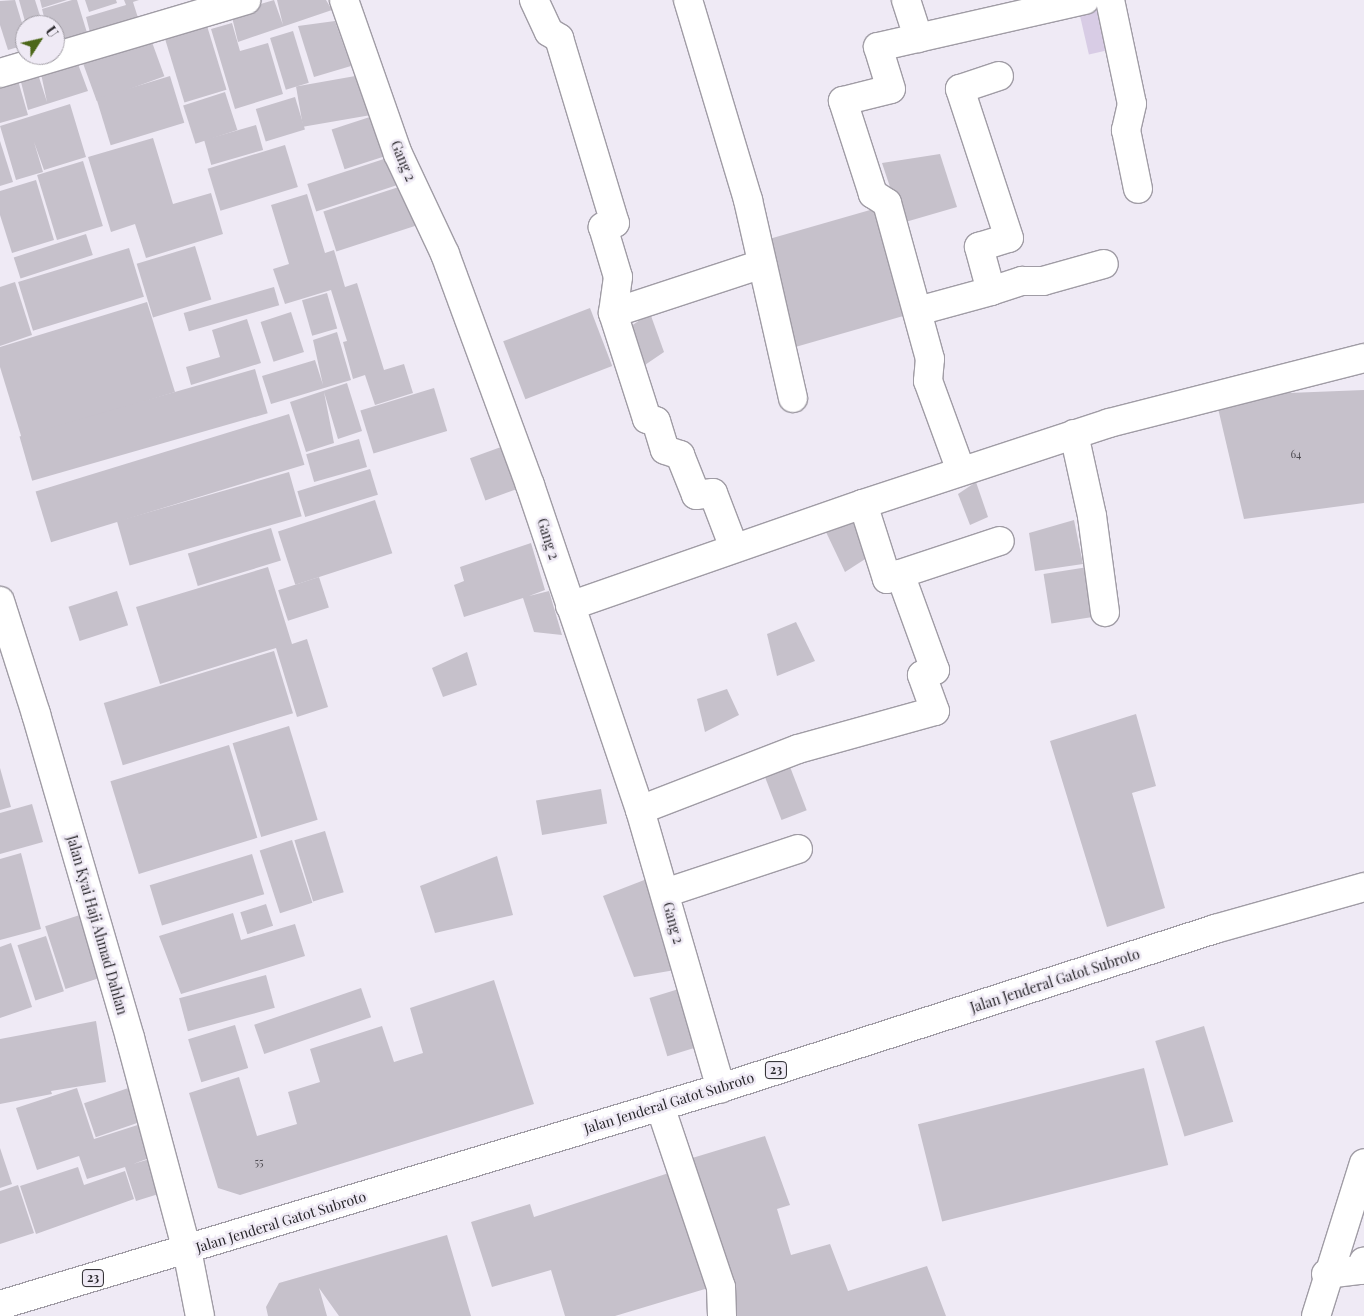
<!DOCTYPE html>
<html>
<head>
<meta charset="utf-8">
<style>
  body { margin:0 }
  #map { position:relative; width:1364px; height:1316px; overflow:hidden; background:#efeaf5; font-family:"Playfair Display",serif }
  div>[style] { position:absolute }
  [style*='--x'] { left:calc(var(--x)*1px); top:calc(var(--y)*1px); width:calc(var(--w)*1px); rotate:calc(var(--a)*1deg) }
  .green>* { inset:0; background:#d8cce5; transform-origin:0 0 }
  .building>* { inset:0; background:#c6c1cb; transform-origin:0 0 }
  .roads { filter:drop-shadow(1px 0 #a09ca5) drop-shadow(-1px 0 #a09ca5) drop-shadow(0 1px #a09ca5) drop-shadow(0 -1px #a09ca5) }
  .minor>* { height:28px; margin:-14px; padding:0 14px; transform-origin:14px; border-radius:14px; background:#fff }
  .tertiary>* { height:28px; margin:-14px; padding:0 14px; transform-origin:14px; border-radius:14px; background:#fff }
  .secondary>* { height:28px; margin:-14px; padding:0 14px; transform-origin:14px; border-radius:14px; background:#fff }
  .trunk>* { height:28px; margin:-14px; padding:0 14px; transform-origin:14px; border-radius:14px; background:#fff }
  span { translate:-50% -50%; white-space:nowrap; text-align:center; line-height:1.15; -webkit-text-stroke:5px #efeaf5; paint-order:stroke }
  .number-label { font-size:11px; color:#4e4b51 }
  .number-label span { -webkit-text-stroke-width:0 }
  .shield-label span { padding:1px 4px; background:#efeaf5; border:1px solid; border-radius:4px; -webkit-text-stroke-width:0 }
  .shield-label { font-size:12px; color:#262428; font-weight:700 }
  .street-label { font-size:14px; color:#262428 }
  .north { position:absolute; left:15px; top:15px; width:50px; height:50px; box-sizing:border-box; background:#efeaf5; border:1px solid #9f9ba3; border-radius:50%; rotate:55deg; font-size:14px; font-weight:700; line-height:20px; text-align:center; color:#262428 }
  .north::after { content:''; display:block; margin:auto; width:18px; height:22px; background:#4c6718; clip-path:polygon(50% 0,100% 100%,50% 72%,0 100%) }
</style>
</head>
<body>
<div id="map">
  <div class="green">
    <div style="left:1103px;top:0;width:50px;height:26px;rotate:77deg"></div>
  </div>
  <div class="building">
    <div style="clip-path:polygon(15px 0,25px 33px,25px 45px,8px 50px,0 25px,0 1px)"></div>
    <div style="clip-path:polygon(19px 0,35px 0,43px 25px,26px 25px)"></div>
    <div style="clip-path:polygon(40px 0,67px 0,42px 8px)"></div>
    <div style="clip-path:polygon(72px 0,77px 0,88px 36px,55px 46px,55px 25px,46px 25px,42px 9px)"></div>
    <div style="clip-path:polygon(85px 0,116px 0,117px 3px,89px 12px)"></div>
    <div style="clip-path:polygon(124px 0,139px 0,133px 2px,139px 21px,91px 36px,86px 17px,126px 5px)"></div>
    <div style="clip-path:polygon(274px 0,283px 25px,277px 0,326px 0,332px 10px,238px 42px,231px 13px)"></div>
    <div style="left:204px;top:16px;width:77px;height:44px;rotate:73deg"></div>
    <div style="clip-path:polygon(335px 21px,351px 66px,314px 77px,298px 26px)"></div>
    <div style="clip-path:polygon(232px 23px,240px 51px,268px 43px,283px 94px,235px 109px,211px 29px)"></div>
    <div style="left:293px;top:31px;width:54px;height:24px;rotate:73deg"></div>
    <div style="left:149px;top:34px;width:45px;height:72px;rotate:70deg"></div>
    <div style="clip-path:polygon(75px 56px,88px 91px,28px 110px,18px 70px,36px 68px,47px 102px,40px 69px)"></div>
    <div style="left:361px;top:75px;width:41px;height:66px;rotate:80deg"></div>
    <div style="left:170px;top:76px;width:49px;height:77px;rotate:73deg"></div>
    <div style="clip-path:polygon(17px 77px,28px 115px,0 123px,0 82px)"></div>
    <div style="left:225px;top:92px;width:40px;height:44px;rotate:72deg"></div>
    <div style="left:295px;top:97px;width:34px;height:41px;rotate:73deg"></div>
    <div style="clip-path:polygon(70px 104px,86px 157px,44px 170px,34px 142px,43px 172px,16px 180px,0 126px)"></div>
    <div style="left:382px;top:113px;width:42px;height:53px;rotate:72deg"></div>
    <div style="left:256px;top:125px;width:26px;height:54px;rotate:74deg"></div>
    <div style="clip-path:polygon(153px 138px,173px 204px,211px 193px,223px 234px,146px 258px,135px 224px,111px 232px,88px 157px)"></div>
    <div style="clip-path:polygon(0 141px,13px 182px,0 186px)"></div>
    <div style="left:285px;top:145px;width:44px;height:81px;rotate:73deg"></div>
    <div style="clip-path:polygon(940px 154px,957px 207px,902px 223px,882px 163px)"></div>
    <div style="left:390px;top:157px;width:29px;height:87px;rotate:72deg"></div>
    <div style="left:83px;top:161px;width:68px;height:48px;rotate:73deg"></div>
    <div style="clip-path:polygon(36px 180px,54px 240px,12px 253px,0 215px,0 191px)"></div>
    <div style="left:408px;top:184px;width:42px;height:89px;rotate:72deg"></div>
    <div style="clip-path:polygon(307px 194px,325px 253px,334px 250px,345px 287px,357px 283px,384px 370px,404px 364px,413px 393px,375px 405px,365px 375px,353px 379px,343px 342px,347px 341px,331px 290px,285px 304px,273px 269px,289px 264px,271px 205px)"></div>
    <div style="left:884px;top:206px;width:111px;height:124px;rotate:74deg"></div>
    <div style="left:86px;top:234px;width:22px;height:76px;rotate:72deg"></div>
    <div style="left:195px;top:246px;width:56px;height:61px;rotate:73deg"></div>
    <div style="left:129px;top:248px;width:51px;height:116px;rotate:73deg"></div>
    <div style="clip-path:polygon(15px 282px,32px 335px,0 346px,0 287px)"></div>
    <div style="left:274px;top:287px;width:19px;height:94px;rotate:74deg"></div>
    <div style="left:327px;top:293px;width:37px;height:26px;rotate:74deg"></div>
    <div style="clip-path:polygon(147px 302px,175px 392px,22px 439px,0 367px,0 347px)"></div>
    <div style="left:590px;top:308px;width:62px;height:93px;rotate:69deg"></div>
    <div style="left:291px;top:312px;width:42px;height:32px;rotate:72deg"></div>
    <div style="clip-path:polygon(650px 313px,664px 352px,639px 369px,624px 331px)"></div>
    <div style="clip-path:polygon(247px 319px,261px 363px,191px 385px,186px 367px,220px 357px,212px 330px)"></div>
    <div style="clip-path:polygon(337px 332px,351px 380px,271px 404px,262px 376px,315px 360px,323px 385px,313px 340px)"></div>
    <div style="left:255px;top:369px;width:46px;height:245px;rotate:74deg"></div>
    <div style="clip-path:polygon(347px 383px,362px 431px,338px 439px,324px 392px,334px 443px,306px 452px,290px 402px)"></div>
    <div style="left:434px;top:388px;width:45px;height:77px;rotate:73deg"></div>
    <div style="clip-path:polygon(1364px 390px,1364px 503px,1244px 519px,1217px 404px,1263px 394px)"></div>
    <div style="left:289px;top:414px;width:53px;height:265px;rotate:73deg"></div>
    <div style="left:359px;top:439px;width:29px;height:55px;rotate:74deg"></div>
    <div style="left:501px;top:447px;width:45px;height:33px;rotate:70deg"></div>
    <div style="left:370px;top:469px;width:27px;height:76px;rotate:73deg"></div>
    <div style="left:289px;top:472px;width:46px;height:179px;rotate:74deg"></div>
    <div style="clip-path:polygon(976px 482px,988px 517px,970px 525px,958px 494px)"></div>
    <div style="left:375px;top:500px;width:56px;height:102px;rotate:72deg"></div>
    <div style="clip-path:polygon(862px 520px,873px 554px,845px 572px,826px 532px)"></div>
    <div style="clip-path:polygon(1074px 520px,1083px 564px,1035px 571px,1029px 533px)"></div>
    <div style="left:271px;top:528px;width:34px;height:87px;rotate:73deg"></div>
    <div style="clip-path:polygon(531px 543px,545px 590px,529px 596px,549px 591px,562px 635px,534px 632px,523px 598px,464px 617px,454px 585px,464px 581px,460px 567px)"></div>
    <div style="clip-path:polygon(268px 567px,292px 644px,307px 639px,328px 707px,297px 717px,276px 648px,160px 684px,136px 607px)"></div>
    <div style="left:1088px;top:567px;width:50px;height:45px;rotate:81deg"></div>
    <div style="left:319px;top:577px;width:32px;height:43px;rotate:72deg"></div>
    <div style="left:117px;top:591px;width:36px;height:51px;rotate:72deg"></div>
    <div style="clip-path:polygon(796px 622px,815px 661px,777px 676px,767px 634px)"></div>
    <div style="left:274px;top:651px;width:65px;height:178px;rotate:73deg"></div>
    <div style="clip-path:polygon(467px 652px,477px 685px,443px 697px,432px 668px)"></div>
    <div style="clip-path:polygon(727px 689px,739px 715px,705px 732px,697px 699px)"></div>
    <div style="clip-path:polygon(1136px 714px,1156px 786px,1132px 793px,1165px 908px,1107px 927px,1050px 741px)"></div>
    <div style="left:289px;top:726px;width:98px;height:59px;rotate:73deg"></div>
    <div style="left:229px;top:745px;width:97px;height:124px;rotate:73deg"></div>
    <div style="left:787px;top:759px;width:55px;height:27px;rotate:69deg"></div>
    <div style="clip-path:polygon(0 768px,11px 807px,0 810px)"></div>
    <div style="left:601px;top:789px;width:35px;height:66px;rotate:80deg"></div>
    <div style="clip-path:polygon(32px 804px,43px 842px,0 854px,0 813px)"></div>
    <div style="left:325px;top:831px;width:64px;height:32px;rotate:73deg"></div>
    <div style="left:292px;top:840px;width:66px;height:34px;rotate:72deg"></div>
    <div style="clip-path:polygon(21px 853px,41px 929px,0 940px,0 859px)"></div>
    <div style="left:252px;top:854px;width:42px;height:107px;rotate:73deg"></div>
    <div style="clip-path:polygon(497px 856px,513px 915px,435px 933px,420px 886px)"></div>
    <div style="clip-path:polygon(652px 877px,681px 969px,634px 977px,603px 896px)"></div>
    <div style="left:266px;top:904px;width:23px;height:27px;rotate:72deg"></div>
    <div style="left:86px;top:913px;width:66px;height:43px;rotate:72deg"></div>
    <div style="clip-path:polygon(233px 913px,241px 940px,295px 924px,305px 956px,181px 994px,159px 936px)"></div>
    <div style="left:46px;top:936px;width:58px;height:30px;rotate:72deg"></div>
    <div style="clip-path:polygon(11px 943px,32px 1007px,0 1018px,0 947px)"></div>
    <div style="left:266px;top:975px;width:34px;height:90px;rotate:75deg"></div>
    <div style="clip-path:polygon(494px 980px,534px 1104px,240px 1195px,218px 1188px,189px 1093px,239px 1077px,257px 1136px,297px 1124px,288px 1092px,320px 1082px,310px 1049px,382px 1026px,394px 1062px,423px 1053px,410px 1008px)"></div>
    <div style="left:361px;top:988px;width:31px;height:113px;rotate:71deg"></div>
    <div style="left:682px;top:988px;width:61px;height:34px;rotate:73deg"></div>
    <div style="clip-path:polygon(96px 1021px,106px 1082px,51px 1091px,52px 1094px,0 1104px,0 1039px)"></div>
    <div style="left:235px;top:1025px;width:45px;height:49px;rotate:73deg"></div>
    <div style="left:1204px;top:1026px;width:100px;height:51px;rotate:73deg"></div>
    <div style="left:1144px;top:1068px;width:100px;height:233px;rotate:76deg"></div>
    <div style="left:137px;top:1085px;width:36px;height:56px;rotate:71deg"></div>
    <div style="clip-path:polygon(77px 1088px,94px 1139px,147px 1122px,158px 1155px,133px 1164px,153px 1158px,165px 1192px,136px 1201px,125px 1167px,87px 1179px,79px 1156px,37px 1170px,16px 1108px)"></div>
    <div style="clip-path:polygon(765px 1136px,790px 1205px,777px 1209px,791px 1255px,830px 1244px,848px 1291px,927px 1266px,946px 1316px,733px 1316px,689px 1159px)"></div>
    <div style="clip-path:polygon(0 1148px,12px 1184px,0 1188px)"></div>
    <div style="clip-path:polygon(78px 1167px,84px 1185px,125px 1171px,134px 1199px,36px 1234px,20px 1186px)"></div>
    <div style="clip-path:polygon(678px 1170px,715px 1286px,615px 1316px,565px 1316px,551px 1270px,492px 1287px,471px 1222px,530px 1204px,534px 1217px)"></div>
    <div style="clip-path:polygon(18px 1185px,34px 1233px,0 1244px,0 1191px)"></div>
    <div style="clip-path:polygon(447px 1235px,471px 1316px,339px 1316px,319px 1288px,327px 1316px,268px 1316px,266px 1307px,279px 1283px)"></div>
  </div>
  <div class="roads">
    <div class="minor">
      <div style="--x:344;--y:0;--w:163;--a:70.7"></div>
      <div style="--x:398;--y:154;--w:110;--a:64.8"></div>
      <div style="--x:445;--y:254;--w:246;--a:69.8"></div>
      <div style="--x:530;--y:485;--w:343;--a:71.3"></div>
      <div style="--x:640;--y:810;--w:290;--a:73.8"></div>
      <div style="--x:534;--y:0;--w:35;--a:65"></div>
      <div style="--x:549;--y:32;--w:12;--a:31"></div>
      <div style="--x:559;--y:38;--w:193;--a:73.2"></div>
      <div style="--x:615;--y:223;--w:13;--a:162"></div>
      <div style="--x:603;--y:227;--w:52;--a:73.3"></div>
      <div style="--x:618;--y:277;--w:36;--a:98"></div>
      <div style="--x:613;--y:313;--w:111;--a:72.2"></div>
      <div style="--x:647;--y:419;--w:9;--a:13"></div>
      <div style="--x:656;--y:421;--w:30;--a:73"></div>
      <div style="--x:665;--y:450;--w:16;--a:18"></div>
      <div style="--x:680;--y:455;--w:43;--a:68.2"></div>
      <div style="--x:696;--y:495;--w:17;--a:-7"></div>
      <div style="--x:713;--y:493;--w:59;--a:69.1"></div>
      <div style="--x:688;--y:0;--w:209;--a:73.3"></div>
      <div style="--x:748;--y:200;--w:203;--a:77.2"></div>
      <div style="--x:906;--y:0;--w:40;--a:72"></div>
      <div style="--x:1110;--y:0;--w:106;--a:78.1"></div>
      <div style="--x:1132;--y:104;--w:27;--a:103"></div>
      <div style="--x:1126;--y:130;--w:60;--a:78.5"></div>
      <div style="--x:0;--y:73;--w:257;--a:-16.5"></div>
      <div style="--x:991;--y:291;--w:33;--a:-18"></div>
      <div style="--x:1022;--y:281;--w:21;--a:0"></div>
      <div style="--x:1043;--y:281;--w:63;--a:-15.6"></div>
      <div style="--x:918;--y:311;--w:76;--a:-15.3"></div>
      <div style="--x:991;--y:291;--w:46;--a:-105.3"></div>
      <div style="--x:979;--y:247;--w:31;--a:-17"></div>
      <div style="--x:1009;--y:238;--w:157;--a:-108.2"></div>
      <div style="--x:960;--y:89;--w:41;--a:-18.4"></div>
      <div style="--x:613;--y:313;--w:157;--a:-18.2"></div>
      <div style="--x:1074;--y:434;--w:84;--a:77.6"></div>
      <div style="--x:1092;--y:516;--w:97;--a:82.3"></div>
      <div style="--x:961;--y:471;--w:96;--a:-110.1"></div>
      <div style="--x:928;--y:381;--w:22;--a:-85"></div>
      <div style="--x:930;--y:359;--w:162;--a:-105.4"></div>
      <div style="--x:887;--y:203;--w:17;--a:-147"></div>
      <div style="--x:873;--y:194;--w:98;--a:-107.9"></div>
      <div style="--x:843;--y:101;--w:49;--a:-14"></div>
      <div style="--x:891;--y:89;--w:44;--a:-107.2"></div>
      <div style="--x:878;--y:47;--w:212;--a:-12.8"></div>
      <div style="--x:900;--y:574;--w:105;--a:-18.3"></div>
      <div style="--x:570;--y:606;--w:310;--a:-19.2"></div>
      <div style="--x:863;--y:504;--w:259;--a:-18.2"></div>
      <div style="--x:1109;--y:423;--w:263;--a:-14.3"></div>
      <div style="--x:640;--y:810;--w:169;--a:-21.1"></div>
      <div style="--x:798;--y:749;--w:142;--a:-15.5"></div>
      <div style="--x:935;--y:711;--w:38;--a:-110"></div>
      <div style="--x:922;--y:675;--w:14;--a:-21"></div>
      <div style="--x:935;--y:670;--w:102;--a:-110"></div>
      <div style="--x:900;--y:574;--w:14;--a:159"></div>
      <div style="--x:887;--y:579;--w:79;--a:-107.7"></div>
      <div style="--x:665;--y:893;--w:140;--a:-18.3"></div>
      <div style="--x:660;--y:1106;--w:191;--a:71.4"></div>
      <div style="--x:721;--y:1287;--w:29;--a:88"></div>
      <div style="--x:1326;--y:1274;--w:35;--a:-7"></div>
      <div style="--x:1361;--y:1270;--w:9;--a:-72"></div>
    </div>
    <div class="tertiary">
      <div style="--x:187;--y:1250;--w:67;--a:78.9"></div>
    </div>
    <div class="secondary">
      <div style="--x:0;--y:601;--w:119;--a:72.3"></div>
      <div style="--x:36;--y:714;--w:337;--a:73.8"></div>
      <div style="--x:130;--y:1038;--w:220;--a:75"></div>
      <div style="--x:1316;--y:1316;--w:160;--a:-72.6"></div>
    </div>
    <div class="trunk">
      <div style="--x:0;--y:1305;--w:753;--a:-16.75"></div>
      <div style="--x:721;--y:1088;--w:519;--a:-17.84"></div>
      <div style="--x:1215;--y:929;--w:155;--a:-15.7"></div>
    </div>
  </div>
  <div class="number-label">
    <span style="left:1296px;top:454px">64</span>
    <span style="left:259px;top:1162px">55</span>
  </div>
  <div class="shield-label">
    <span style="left:776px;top:1070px">23</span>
    <span style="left:93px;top:1278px">23</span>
  </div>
  <div class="street-label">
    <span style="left:403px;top:161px;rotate:67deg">Gang 2</span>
    <span style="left:548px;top:539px;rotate:72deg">Gang 2</span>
    <span style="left:673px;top:923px;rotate:74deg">Gang 2</span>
    <span style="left:97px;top:925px;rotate:74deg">Jalan Kyai Haji Ahmad Dahlan</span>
    <span style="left:1055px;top:981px;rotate:-18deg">Jalan Jenderal Gatot Subroto</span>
    <span style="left:669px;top:1103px;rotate:-17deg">Jalan Jenderal Gatot Subroto</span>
    <span style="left:281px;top:1222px;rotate:-17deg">Jalan Jenderal Gatot Subroto</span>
  </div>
  <div class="north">U</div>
</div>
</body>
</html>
